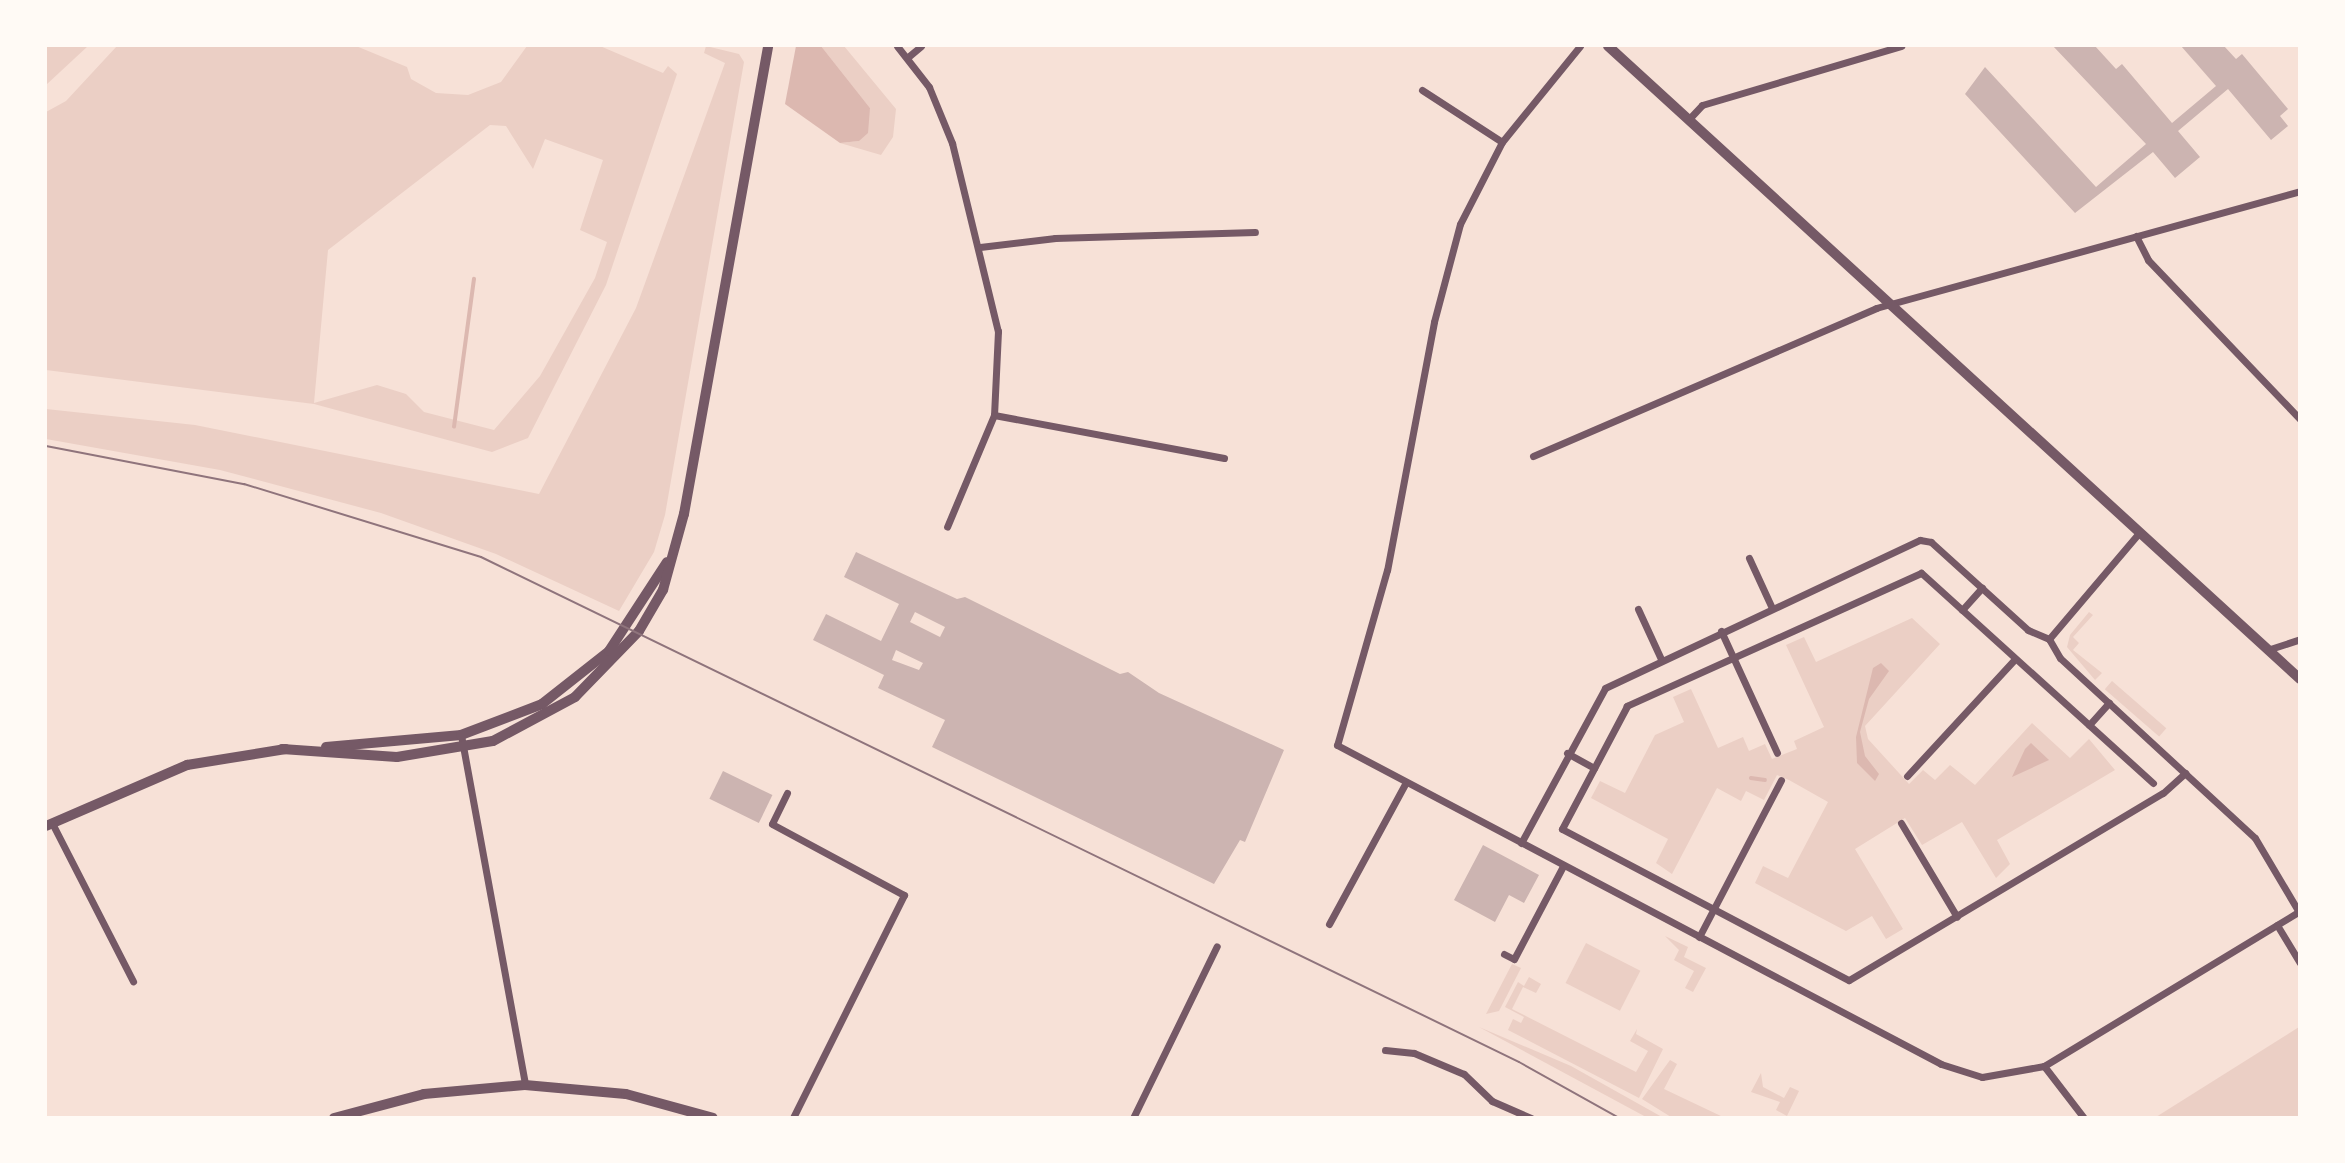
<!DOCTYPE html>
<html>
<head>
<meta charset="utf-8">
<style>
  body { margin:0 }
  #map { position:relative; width:2345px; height:1163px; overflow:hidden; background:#f7e1d7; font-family:"Exo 2",sans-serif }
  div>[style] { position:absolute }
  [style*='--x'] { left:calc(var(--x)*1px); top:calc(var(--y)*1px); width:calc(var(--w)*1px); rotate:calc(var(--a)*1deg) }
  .green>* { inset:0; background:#ebcfc5; transform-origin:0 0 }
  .water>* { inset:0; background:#dcb8b0 }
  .stream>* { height:3.5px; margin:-1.75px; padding:0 1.75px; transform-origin:1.75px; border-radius:1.75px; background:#dcb8b0 }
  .building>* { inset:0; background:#ccb4b1; transform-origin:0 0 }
  .minor>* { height:7px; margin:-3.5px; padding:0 3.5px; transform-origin:3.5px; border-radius:3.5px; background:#755966 }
  .tertiary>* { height:10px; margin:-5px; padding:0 5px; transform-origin:5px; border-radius:5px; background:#755966 }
  .tram>* { height:2px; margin:-1px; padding:0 1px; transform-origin:1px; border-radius:1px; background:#8f747c }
  span { translate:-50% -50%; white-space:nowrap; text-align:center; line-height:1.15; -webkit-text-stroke:5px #fffaf5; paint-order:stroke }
  .frame { position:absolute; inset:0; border:47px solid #fffaf5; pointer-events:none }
</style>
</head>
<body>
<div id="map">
  <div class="green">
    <div style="clip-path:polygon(46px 46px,88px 46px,46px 85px)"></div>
    <div style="clip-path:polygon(evenodd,117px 46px,356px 46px,407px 67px,411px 79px,436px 93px,468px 95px,501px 82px,527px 46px,600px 46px,663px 73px,668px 66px,677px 74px,606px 285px,528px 438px,492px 452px,314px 404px,46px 370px,46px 112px,66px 101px,117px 46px,490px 125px,506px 126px,533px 169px,545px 139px,603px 160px,580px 230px,607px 242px,595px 278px,540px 376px,494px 430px,424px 412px,406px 394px,377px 385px,314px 403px,328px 250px,490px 125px)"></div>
    <div style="clip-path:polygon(706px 46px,739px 54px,744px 62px,665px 515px,654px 552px,619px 611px,496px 554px,381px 513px,220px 470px,46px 439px,46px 409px,195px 425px,539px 494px,636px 308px,725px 63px,704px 53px)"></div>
    <div style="clip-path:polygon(821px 46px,844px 46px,896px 109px,893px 137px,881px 155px,840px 143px,859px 141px,870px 108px)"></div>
    <div style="clip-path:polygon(2089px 612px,2093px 615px,2073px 637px,2079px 643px,2073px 650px,2102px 673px,2095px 680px,2067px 647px,2070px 635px)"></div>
    <div style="clip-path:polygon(1912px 618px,1940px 644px,1865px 726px,1868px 739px,1909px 784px,1923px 770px,1935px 780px,1950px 765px,1975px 785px,2032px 723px,2070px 758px,2089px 739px,2115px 770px,1997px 840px,2010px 864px,1996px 878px,1962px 822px,1922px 845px,1905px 818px,1855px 849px,1903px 929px,1886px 939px,1872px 916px,1846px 931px,1755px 883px,1763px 866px,1788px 878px,1828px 802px,1789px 780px,1777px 775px,1764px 800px,1746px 791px,1741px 801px,1717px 788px,1672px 874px,1656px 863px,1668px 839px,1591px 798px,1600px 781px,1625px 793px,1655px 735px,1684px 722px,1673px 697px,1691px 689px,1718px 748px,1743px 737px,1749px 751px,1765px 744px,1772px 759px,1797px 749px,1794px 741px,1824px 727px,1786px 645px,1804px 637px,1816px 662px)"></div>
    <div style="left:2112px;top:681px;width:72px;height:11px;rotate:41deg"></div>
    <div style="clip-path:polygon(1665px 936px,1688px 947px,1684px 957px,1706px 968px,1693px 992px,1685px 988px,1694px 971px,1674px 960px,1679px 950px)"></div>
    <div style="left:1586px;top:943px;width:61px;height:45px;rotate:27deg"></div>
    <div style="clip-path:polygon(1512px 964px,1521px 968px,1499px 1011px,1486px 1014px)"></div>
    <div style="clip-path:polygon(1529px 977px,1541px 984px,1536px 993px,1523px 987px,1512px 1009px,1636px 1072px,1648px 1051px,1630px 1041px,1637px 1029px,1636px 1034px,1663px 1049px,1639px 1098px,1508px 1030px,1513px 1019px,1521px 1023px,1524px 1017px,1505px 1007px,1518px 982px,1524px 986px)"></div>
    <div style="clip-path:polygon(1479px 1027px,1571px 1066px,1662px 1117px,1646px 1117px)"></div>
    <div style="clip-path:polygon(2299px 1027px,2299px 1117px,2156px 1117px)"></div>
    <div style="clip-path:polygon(1670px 1060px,1677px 1064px,1664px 1089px,1723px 1117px,1671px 1117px,1642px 1099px)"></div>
    <div style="clip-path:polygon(1761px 1073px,1763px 1087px,1784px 1098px,1790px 1087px,1799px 1091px,1787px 1116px,1776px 1110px,1780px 1102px,1751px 1092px)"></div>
  </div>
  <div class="water">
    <div style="clip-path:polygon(796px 46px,821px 46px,870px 108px,868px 133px,859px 141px,840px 143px,785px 104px)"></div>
    <div style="clip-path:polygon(1881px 663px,1889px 671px,1869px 699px,1860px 732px,1865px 756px,1879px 774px,1875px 781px,1857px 763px,1856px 737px,1873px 668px)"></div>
    <div style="clip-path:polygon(2031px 743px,2049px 760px,2012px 777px,2025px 749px)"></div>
  </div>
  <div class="stream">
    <div style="--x:454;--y:427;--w:149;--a:-82.3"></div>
    <div style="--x:1751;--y:778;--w:14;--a:8"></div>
  </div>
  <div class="building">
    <div style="clip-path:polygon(2053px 46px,2095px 46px,2116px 69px,2122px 64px,2172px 123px,2216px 86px,2181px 46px,2224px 46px,2236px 59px,2242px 54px,2288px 109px,2280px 116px,2288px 126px,2271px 140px,2228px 89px,2178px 131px,2200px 157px,2175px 178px,2153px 152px,2075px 213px,1965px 94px,1985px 67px,2096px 187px,2146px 144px)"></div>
    <div style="clip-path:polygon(evenodd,856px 552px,957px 599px,965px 597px,1120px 674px,1128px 672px,1159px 693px,1284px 750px,1245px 842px,1240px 840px,1214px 884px,932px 747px,945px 720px,878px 688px,884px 675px,813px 640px,826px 614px,881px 641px,899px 604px,844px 577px,856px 552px,915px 612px,945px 627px,940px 637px,910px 622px,915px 612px,856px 552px,896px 650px,923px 663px,919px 670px,892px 660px,896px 650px)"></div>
    <div style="left:723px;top:771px;width:55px;height:31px;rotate:26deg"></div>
    <div style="clip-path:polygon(1483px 845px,1539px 875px,1524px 903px,1509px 895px,1495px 922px,1454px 900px)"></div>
  </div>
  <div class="minor">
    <div style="--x:897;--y:46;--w:52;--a:52"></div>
    <div style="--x:929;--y:87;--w:61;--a:67.7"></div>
    <div style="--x:952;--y:143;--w:194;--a:76.3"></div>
    <div style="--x:998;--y:331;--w:84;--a:92.7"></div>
    <div style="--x:994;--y:415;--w:121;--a:112.8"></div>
    <div style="--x:1580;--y:46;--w:124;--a:129.1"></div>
    <div style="--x:1502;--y:142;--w:92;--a:117.1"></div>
    <div style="--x:1460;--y:224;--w:101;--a:104.9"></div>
    <div style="--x:1434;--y:322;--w:252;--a:100.7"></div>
    <div style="--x:1387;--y:570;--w:182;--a:105.9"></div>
    <div style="--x:1337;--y:745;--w:683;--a:27.84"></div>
    <div style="--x:1941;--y:1064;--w:43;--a:17.6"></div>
    <div style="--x:1982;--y:1077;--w:63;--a:-10.1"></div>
    <div style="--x:2044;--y:1066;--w:299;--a:-31.2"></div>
    <div style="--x:908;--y:57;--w:17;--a:-40"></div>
    <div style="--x:1422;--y:90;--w:95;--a:33"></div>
    <div style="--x:1689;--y:119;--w:19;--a:-47"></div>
    <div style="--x:1702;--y:105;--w:208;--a:-16.5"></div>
    <div style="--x:2136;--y:236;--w:27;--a:63"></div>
    <div style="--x:2148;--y:260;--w:220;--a:46.3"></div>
    <div style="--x:980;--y:247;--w:76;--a:-6.8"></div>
    <div style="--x:1055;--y:238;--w:200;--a:-1.7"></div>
    <div style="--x:994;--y:415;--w:234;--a:10.6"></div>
    <div style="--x:1533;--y:456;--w:374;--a:-23.3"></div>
    <div style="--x:1876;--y:308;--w:440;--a:-15.4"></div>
    <div style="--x:1749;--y:558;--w:55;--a:65.3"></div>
    <div style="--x:1638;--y:609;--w:55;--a:65.3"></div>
    <div style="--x:1962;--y:610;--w:30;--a:-48"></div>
    <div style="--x:1721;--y:631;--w:134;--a:65.3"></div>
    <div style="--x:2049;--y:639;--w:22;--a:60"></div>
    <div style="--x:2060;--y:658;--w:265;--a:42.7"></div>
    <div style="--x:2255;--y:838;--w:86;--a:59.3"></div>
    <div style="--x:2049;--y:639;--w:138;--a:-49.7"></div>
    <div style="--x:2267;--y:650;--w:35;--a:-18"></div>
    <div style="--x:2089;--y:725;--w:30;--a:-48"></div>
    <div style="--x:461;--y:735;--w:356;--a:79.6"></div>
    <div style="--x:1567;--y:753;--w:31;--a:29"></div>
    <div style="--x:1907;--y:776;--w:159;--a:-47.3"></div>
    <div style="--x:2153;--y:783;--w:313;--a:-137.8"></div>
    <div style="--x:1921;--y:573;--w:323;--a:155.7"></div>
    <div style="--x:1627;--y:706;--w:139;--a:117.9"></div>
    <div style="--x:1562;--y:829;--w:324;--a:27.8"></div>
    <div style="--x:1849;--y:980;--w:365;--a:-30.8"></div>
    <div style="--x:2163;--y:793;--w:30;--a:-42"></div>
    <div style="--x:787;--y:793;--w:34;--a:116"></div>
    <div style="--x:772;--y:824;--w:150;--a:28.3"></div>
    <div style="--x:904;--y:895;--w:249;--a:116.5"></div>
    <div style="--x:52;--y:823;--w:178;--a:62.9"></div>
    <div style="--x:1901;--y:823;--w:109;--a:59.2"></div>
    <div style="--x:1521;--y:843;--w:176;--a:-61.5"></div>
    <div style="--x:1605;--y:688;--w:348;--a:-25.2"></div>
    <div style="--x:1920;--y:540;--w:11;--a:10"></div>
    <div style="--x:1931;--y:542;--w:131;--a:42.2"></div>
    <div style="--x:2028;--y:630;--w:23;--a:23"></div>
    <div style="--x:1329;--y:924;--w:159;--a:-61.5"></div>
    <div style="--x:2277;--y:925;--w:44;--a:58.8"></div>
    <div style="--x:1699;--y:937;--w:177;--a:-62.4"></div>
    <div style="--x:1504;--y:954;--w:11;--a:27"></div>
    <div style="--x:1514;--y:959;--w:105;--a:-62.2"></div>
    <div style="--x:1385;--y:1050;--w:29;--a:6"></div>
    <div style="--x:1414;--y:1053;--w:54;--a:22.8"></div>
    <div style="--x:1464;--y:1074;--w:39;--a:44"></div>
    <div style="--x:1492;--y:1101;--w:43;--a:23.6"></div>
    <div style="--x:2044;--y:1066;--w:66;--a:52.4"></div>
    <div style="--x:1133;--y:1118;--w:191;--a:-64"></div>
  </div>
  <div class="tertiary">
    <div style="--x:1608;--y:46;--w:938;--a:42.45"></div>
    <div style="--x:326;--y:747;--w:136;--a:-5.1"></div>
    <div style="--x:461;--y:735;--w:87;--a:-20.9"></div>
    <div style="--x:542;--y:704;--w:85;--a:-38.3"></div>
    <div style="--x:609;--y:651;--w:106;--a:-56.9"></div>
    <div style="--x:282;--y:749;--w:115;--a:4"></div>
    <div style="--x:397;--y:757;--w:97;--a:-9.5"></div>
    <div style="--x:493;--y:741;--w:93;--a:-28.2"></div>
    <div style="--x:575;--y:697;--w:92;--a:-45.9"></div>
    <div style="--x:639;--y:631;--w:48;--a:-59.7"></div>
    <div style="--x:663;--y:590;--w:79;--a:-74.6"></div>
    <div style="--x:684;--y:514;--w:475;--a:-79.8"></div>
    <div style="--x:46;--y:826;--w:154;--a:-23.4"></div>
    <div style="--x:187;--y:765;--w:100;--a:-9.2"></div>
    <div style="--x:334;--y:1118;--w:93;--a:-14.9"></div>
    <div style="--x:424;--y:1094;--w:101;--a:-5.1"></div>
    <div style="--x:525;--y:1085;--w:101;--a:5.1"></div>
    <div style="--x:626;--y:1094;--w:90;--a:15.4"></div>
  </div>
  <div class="tram">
    <div style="--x:46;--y:446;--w:202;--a:10.9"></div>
    <div style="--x:244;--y:484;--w:248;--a:17.1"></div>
    <div style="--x:481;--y:557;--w:1154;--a:25.94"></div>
    <div style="--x:1519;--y:1062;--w:115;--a:29.2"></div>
  </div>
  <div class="frame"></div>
</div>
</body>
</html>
